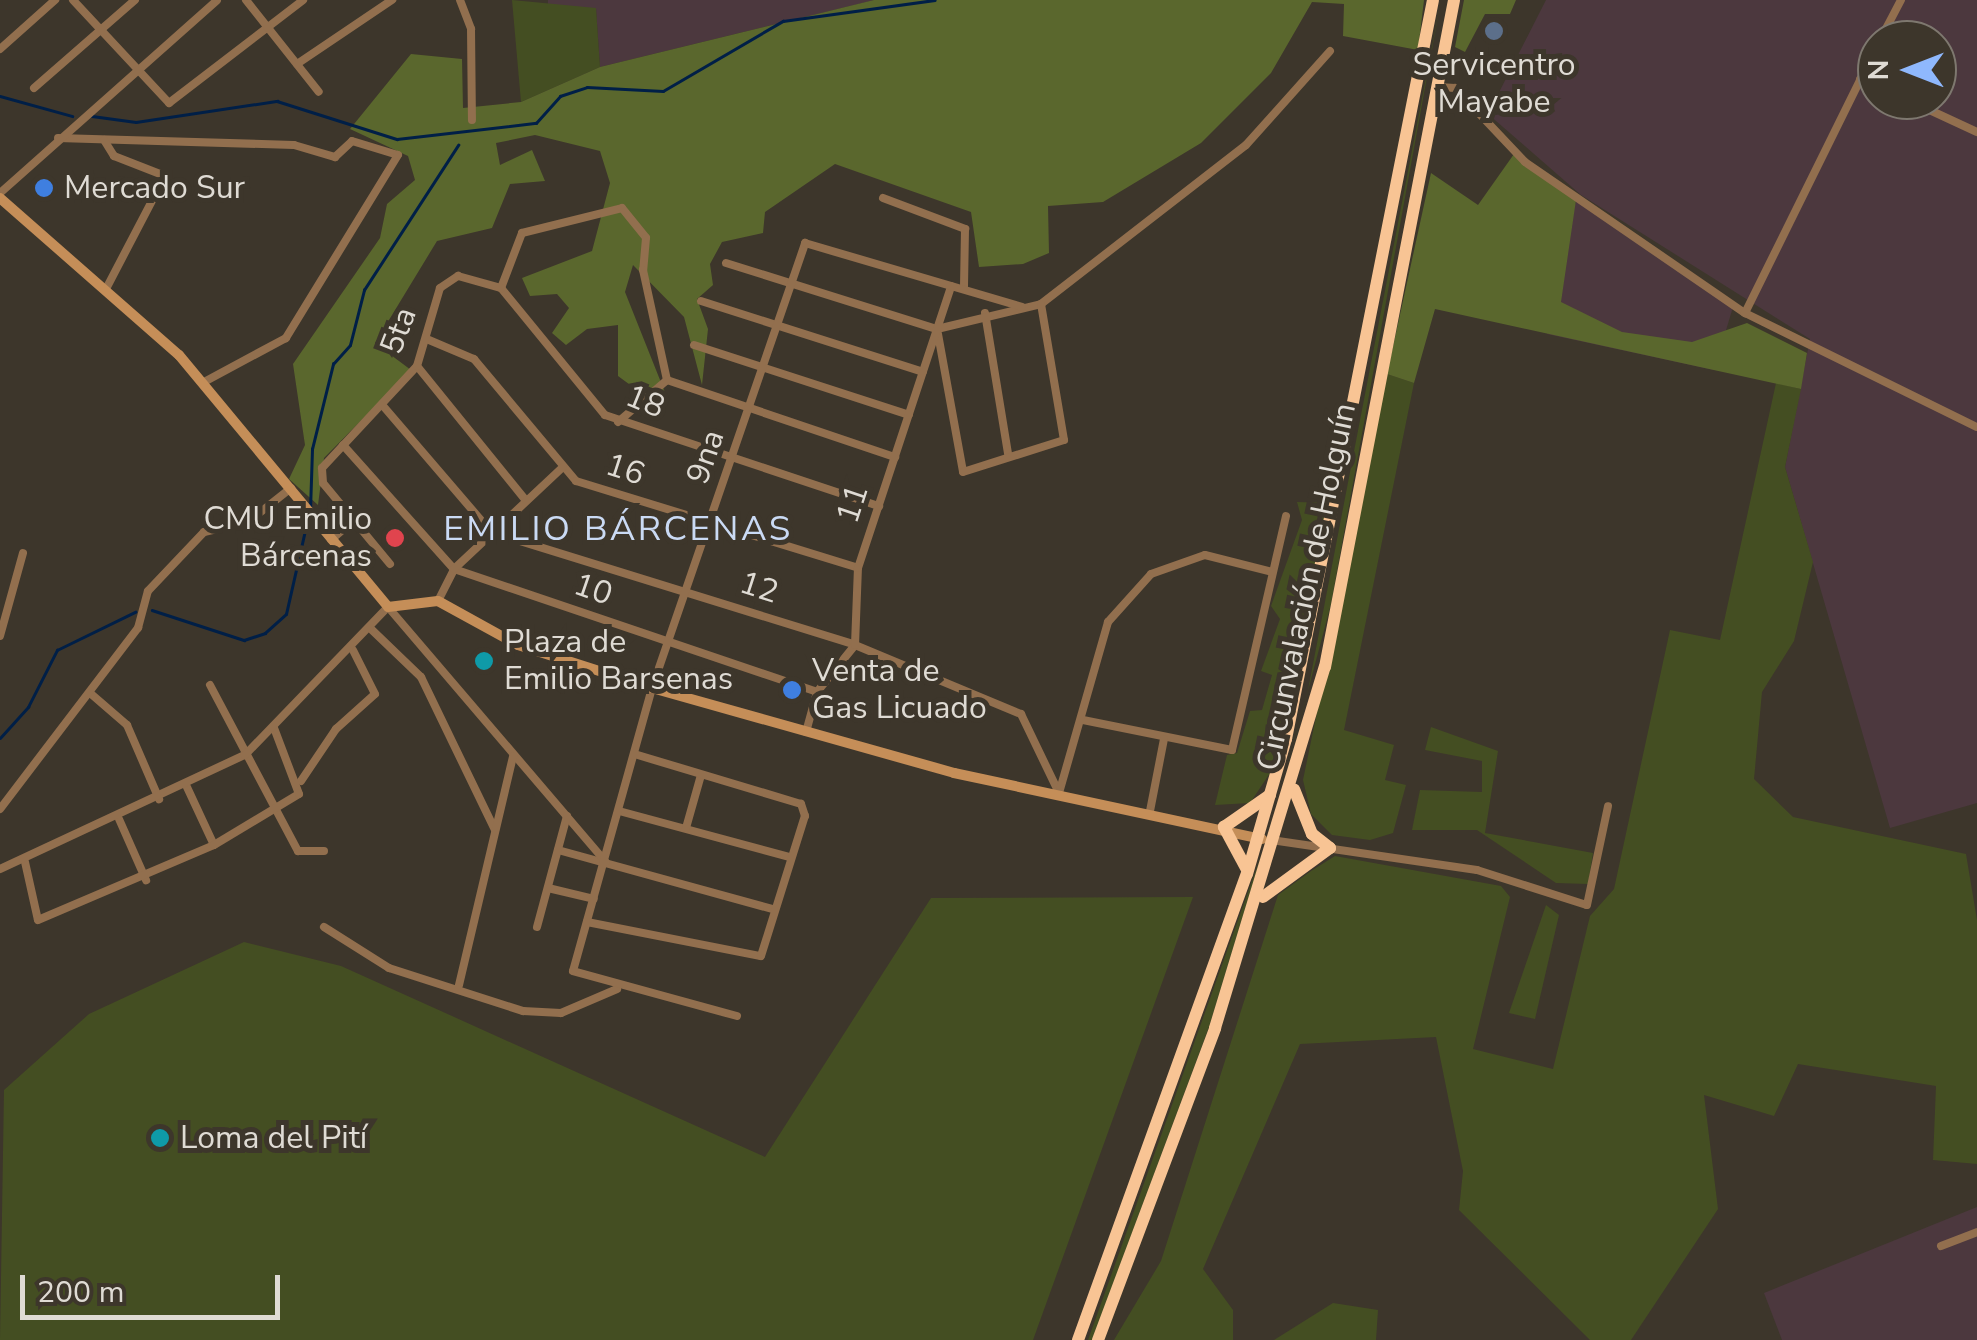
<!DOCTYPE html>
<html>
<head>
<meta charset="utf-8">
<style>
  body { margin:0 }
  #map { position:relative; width:1977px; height:1340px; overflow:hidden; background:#3d362b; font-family:"Nunito Sans",sans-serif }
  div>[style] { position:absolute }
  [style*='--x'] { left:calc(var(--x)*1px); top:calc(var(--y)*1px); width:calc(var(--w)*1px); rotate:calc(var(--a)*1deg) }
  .industrial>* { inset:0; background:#4c383e }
  .green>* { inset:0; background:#444e22 }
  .forest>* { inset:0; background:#5a672d }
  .stream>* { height:2.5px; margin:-1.25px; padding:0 1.25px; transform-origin:1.25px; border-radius:1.25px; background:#001f47 }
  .street>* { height:8px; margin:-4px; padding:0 4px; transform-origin:4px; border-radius:4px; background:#926f4e }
  .secondary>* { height:10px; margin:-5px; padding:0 5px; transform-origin:5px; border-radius:5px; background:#c58e58 }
  .highway>* { height:12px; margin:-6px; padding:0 6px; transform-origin:6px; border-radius:6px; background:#f8c494 }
  .dots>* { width:28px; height:28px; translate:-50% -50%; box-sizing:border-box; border:5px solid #3d362b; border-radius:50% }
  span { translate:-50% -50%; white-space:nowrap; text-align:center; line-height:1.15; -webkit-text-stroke:10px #3d362b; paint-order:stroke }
  .poi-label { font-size:32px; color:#dfdbd4 }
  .left { translate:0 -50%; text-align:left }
  .right { translate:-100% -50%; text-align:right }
  .street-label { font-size:32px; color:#dfdbd4 }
  .neighbourhood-label { font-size:35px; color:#cadaf4; letter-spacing:2.5px }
  .north { position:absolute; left:1857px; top:20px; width:100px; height:100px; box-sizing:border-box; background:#3d362b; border:2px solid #7e786f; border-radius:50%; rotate:270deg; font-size:28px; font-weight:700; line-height:40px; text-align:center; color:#dfdbd4 }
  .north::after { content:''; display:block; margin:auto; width:35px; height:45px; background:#8fb8fd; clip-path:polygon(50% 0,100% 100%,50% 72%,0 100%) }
  .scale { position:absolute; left:20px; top:1275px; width:260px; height:45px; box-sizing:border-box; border:5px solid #dfdbd4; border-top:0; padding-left:12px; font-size:30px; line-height:35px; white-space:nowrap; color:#dfdbd4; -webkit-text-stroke:8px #3d362b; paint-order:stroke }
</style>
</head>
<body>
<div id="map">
  <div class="industrial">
    <div style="clip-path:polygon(548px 0,875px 0,600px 67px,596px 9px,548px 10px)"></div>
    <div style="clip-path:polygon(evenodd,1546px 0,1977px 0,1977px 803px,1890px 828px,1785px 467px,1810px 339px,1581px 195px,1488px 114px,1546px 0,1877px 40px,1937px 40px,1937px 100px,1877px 100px,1877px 40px)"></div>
    <div style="clip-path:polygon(1576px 200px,1733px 307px,1714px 370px,1547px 334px)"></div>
    <div style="clip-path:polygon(1977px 1207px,1977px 1340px,1782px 1340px,1764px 1293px)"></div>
  </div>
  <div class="green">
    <div style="clip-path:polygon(512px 0,596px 8px,600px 67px,521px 102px)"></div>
    <div style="clip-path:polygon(1441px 0,1331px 604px,1271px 830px,1308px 690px)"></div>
    <div style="clip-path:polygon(1387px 374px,1414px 383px,1344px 730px,1394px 745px,1385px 780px,1406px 785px,1393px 833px,1370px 840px,1332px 835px,1311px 814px,1303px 780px)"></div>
    <div style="clip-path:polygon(1776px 383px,1801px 389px,1785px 467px,1813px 562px,1794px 641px,1762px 692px,1754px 779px,1793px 817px,1966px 854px,1977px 920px,1977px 1164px,1933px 1160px,1936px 1086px,1798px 1064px,1774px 1116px,1704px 1095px,1718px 1209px,1631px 1340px,1590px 1340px,1459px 1210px,1463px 1171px,1436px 1037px,1300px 1044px,1203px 1269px,1233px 1310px,1233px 1340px,1114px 1340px,1161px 1261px,1278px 895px,1311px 871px,1335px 856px,1501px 886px,1510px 897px,1473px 1049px,1553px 1069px,1590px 916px,1614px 889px,1670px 630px,1720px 640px)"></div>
    <div style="clip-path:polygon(1297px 502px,1333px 503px,1274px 767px,1250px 803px,1215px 805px,1227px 755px,1237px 753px,1250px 711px,1262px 710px,1272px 675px,1261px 671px,1280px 619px,1271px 606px,1302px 520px)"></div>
    <div style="clip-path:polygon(1431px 727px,1498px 751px,1485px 833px,1593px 853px,1588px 884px,1556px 883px,1477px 830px,1412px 830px,1420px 790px,1482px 792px,1482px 761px,1425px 750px)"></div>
    <div style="clip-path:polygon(1262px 853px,1209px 1027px,1092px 1340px,1088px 1340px)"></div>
    <div style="clip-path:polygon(1193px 897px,1033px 1340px,0 1340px,4px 1090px,89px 1014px,244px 942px,341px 966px,765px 1157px,931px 898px)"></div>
    <div style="clip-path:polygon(1546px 905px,1559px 915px,1535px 1019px,1509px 1013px)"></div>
    <div style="clip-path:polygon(1333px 1303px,1378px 1310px,1376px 1340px,1274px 1340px)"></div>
  </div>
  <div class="forest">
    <div style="clip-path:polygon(874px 0,1424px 0,1418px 50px,1343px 36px,1344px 4px,1312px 2px,1271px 73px,1201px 143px,1103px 202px,1048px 206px,1049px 253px,1023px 264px,979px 267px,971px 212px,835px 164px,765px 212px,763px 233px,722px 242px,710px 264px,713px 285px,697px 299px,708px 329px,702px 385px,684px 317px,633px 265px,625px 292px,666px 395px,652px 401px,618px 376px,618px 325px,587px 329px,566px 345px,552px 333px,569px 308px,557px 294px,530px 296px,522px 278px,592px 251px,610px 183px,600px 151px,535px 135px,496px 143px,500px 165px,532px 150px,545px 181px,510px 184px,492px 228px,437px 241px,375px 343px,411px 370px,324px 458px,318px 505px,289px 479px,305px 445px,293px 364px,380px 238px,387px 204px,415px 180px,408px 156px,350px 129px,411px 54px,462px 59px,463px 108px,521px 102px,600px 67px)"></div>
    <div style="clip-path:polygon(1464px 0,1516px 0,1510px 14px,1485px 14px,1465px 52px,1455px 47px)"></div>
    <div style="clip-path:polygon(1514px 154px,1576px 200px,1561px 302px,1622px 332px,1692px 342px,1747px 323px,1807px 353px,1801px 389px,1435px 309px,1414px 383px,1387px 374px,1431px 173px,1478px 205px)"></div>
  </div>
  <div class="stream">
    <div style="--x:0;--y:96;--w:75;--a:15.5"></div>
    <div style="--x:92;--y:116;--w:44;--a:7.8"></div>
    <div style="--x:136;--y:122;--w:143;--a:-8.5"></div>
    <div style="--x:277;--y:101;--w:126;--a:17.6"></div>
    <div style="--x:397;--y:139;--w:140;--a:-6.6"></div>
    <div style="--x:536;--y:123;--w:36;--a:-48"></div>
    <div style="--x:560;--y:96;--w:28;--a:-18"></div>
    <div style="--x:587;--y:87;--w:76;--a:3"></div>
    <div style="--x:663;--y:91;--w:139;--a:-30.3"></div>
    <div style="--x:783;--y:21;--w:153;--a:-7.9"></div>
    <div style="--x:310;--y:510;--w:61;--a:-88.1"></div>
    <div style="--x:312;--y:449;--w:88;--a:-76.1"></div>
    <div style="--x:333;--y:364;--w:25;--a:-48"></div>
    <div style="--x:350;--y:345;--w:57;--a:-75.7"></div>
    <div style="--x:364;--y:290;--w:173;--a:-57"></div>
    <div style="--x:152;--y:610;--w:97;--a:18.1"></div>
    <div style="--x:244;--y:640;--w:22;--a:-18"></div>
    <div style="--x:265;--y:633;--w:28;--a:-42"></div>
    <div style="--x:286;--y:614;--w:99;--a:-77.2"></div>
    <div style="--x:0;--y:738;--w:42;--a:-47.9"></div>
    <div style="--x:28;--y:707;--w:64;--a:-63"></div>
    <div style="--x:57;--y:650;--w:87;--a:-26"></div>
  </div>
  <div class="street">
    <div style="--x:73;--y:0;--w:141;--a:47"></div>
    <div style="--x:169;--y:103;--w:169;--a:-37.5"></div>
    <div style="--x:246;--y:0;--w:117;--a:51.6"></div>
    <div style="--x:460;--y:0;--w:31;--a:69"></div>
    <div style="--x:471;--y:29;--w:91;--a:89.4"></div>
    <div style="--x:1880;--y:40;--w:45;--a:-62.3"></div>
    <div style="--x:0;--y:49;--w:74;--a:-41.7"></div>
    <div style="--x:297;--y:64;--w:115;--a:-34"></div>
    <div style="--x:1860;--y:79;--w:18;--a:22"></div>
    <div style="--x:1438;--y:87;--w:17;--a:3"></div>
    <div style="--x:1455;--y:88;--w:102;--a:46.6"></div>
    <div style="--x:1525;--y:162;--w:267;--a:34.5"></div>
    <div style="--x:1745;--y:313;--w:258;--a:26.2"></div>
    <div style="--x:34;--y:88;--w:134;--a:-41.1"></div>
    <div style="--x:1908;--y:100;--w:76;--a:24.9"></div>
    <div style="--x:58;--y:138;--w:236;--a:1.7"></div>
    <div style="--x:294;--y:145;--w:43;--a:16.3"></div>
    <div style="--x:335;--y:157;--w:23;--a:-43"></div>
    <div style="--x:352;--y:141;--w:48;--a:16.9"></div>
    <div style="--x:398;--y:155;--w:215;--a:121.5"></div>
    <div style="--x:286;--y:338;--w:93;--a:151.8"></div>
    <div style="--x:104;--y:140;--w:19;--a:58"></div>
    <div style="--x:114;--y:156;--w:55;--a:21.4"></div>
    <div style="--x:165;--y:176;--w:125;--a:117.6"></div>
    <div style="--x:0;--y:193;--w:290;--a:-41.6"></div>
    <div style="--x:883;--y:198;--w:88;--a:20.7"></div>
    <div style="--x:965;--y:229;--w:60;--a:91"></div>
    <div style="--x:726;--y:263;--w:221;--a:17.4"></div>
    <div style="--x:501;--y:288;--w:164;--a:50.7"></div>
    <div style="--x:605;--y:415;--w:289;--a:18.4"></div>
    <div style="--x:501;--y:288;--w:59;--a:-69.1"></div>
    <div style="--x:522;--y:233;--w:103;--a:-14"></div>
    <div style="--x:622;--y:208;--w:38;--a:51"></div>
    <div style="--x:646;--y:238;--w:32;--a:95"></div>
    <div style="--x:643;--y:270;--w:113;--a:77.7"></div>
    <div style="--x:701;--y:301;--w:233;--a:17.7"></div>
    <div style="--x:985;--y:313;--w:143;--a:80.7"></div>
    <div style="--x:1745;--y:313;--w:298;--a:-63.7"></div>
    <div style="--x:937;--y:329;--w:107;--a:-13.5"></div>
    <div style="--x:1041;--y:304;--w:259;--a:-37.8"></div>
    <div style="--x:1246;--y:145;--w:126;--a:-48.2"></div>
    <div style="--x:938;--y:334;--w:140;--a:79.7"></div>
    <div style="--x:963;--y:472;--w:106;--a:-17.6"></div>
    <div style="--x:1064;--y:440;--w:138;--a:-99.6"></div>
    <div style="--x:429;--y:340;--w:49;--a:22.9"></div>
    <div style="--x:474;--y:359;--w:159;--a:50.1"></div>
    <div style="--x:576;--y:481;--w:295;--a:17.1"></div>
    <div style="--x:694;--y:345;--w:226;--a:18"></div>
    <div style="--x:417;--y:366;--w:170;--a:51"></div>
    <div style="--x:667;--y:380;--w:241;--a:18.7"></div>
    <div style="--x:384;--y:407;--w:165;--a:49.4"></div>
    <div style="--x:491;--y:532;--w:381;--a:17.2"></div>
    <div style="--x:855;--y:645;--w:180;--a:22.6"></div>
    <div style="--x:1021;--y:714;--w:88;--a:64.3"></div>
    <div style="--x:618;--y:422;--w:65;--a:-40.6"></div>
    <div style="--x:343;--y:445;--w:166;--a:48.2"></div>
    <div style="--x:454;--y:569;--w:383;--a:18.7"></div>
    <div style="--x:331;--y:540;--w:30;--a:-41"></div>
    <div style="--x:390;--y:564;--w:105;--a:-129.6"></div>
    <div style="--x:323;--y:483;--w:15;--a:-94"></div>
    <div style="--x:322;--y:468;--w:139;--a:-47"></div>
    <div style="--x:417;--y:366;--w:81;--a:-73.6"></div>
    <div style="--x:440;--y:288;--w:22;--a:-34"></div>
    <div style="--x:458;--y:276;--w:45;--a:15.6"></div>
    <div style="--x:438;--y:601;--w:36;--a:-63"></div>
    <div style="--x:454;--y:569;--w:149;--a:-43.1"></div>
    <div style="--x:372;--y:630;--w:68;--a:43.8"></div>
    <div style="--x:421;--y:677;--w:170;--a:64.2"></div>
    <div style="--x:0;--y:636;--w:86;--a:-74.5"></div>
    <div style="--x:210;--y:685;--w:188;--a:62.1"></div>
    <div style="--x:298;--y:851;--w:26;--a:0"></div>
    <div style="--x:90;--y:693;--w:49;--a:40.9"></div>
    <div style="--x:127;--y:725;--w:81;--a:66.6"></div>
    <div style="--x:1083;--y:720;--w:152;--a:11.4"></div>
    <div style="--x:1232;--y:750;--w:240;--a:-77"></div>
    <div style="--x:806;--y:732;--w:41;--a:-74.6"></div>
    <div style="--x:817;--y:692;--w:60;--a:-51"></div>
    <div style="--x:855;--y:645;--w:77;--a:-87.8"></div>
    <div style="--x:858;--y:568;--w:297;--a:-71.7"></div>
    <div style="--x:301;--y:781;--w:63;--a:-56.1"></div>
    <div style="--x:336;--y:729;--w:52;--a:-41.9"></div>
    <div style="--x:375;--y:694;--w:49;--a:-116.6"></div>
    <div style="--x:186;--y:785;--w:66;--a:65"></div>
    <div style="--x:1059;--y:793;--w:178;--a:-74"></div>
    <div style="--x:1108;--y:622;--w:64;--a:-48.1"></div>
    <div style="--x:1151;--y:574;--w:57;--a:-19.4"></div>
    <div style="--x:1205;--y:555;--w:69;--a:14.2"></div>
    <div style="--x:0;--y:809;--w:228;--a:-52.7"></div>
    <div style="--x:138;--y:628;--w:38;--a:-75"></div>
    <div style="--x:148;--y:591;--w:81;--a:-46.5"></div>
    <div style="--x:204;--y:532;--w:45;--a:-12.8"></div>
    <div style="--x:248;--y:522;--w:55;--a:-38.3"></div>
    <div style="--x:619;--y:811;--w:177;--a:15.1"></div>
    <div style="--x:1150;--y:811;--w:73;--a:-79"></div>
    <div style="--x:119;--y:819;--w:67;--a:66.1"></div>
    <div style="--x:686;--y:828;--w:55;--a:-74.2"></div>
    <div style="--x:1278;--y:841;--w:201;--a:8.3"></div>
    <div style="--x:1477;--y:870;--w:115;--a:17.7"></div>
    <div style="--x:1587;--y:905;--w:101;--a:-78"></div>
    <div style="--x:558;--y:850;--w:222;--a:15.4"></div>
    <div style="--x:25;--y:862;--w:59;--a:77.4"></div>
    <div style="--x:38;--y:920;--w:191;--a:-23.1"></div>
    <div style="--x:214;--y:845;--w:99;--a:-31"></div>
    <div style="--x:299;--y:794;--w:71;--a:-110.7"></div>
    <div style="--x:0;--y:869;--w:270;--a:-25"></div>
    <div style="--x:245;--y:755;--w:206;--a:-46"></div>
    <div style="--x:388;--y:607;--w:335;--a:49.5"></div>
    <div style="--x:548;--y:888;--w:47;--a:13.4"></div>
    <div style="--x:587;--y:922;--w:177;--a:11.1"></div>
    <div style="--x:761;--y:956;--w:147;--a:-72.6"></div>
    <div style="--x:805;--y:816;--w:13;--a:-108"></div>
    <div style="--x:801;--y:804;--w:174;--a:-163.3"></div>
    <div style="--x:324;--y:927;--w:77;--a:32.2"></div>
    <div style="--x:389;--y:968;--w:141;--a:17.8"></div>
    <div style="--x:523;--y:1011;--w:38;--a:3"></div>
    <div style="--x:561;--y:1013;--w:61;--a:-23.2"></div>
    <div style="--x:537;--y:927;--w:115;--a:-74.9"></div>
    <div style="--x:459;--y:985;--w:235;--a:-76.7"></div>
    <div style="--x:737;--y:1016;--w:170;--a:-164.7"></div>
    <div style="--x:573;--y:971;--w:294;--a:-74.4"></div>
    <div style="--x:652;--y:688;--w:471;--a:-71"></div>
    <div style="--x:805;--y:243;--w:226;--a:16.4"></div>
    <div style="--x:1941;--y:1246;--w:39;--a:-21"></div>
  </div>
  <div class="secondary">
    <div style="--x:0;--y:198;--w:238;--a:41.3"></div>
    <div style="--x:179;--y:355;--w:327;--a:50.3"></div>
    <div style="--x:388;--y:607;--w:50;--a:-6.8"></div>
    <div style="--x:438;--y:601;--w:91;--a:28.8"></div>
    <div style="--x:518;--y:645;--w:141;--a:17.8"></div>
    <div style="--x:652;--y:688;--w:314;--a:15.7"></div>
    <div style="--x:954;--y:773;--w:315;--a:12.1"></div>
  </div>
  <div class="highway">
    <div style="--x:1246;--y:868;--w:47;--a:-118.2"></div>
    <div style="--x:1224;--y:827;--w:56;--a:-34.8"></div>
    <div style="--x:1263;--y:897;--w:83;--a:-36.2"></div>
    <div style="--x:1330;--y:848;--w:23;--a:-142"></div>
    <div style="--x:1312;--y:834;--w:48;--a:-111.8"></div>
    <div style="--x:1078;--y:1340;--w:496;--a:-70.1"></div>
    <div style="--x:1247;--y:874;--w:141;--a:-73.9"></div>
    <div style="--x:1286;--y:739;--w:753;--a:-78.75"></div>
    <div style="--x:1098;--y:1340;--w:333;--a:-69.4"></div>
    <div style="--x:1215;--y:1028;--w:377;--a:-73.1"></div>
    <div style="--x:1325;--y:667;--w:679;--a:-79.05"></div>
  </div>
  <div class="dots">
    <div style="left:1494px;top:31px;background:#5c6f8a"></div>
    <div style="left:44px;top:188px;background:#3f7fe0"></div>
    <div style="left:395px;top:538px;background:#e0444e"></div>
    <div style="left:484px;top:661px;background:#0f9aa8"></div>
    <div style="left:792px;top:690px;background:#3f7fe0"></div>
    <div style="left:160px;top:1138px;background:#0f9aa8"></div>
  </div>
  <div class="poi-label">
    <span style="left:1494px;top:84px">Servicentro<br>Mayabe</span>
    <span class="left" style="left:64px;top:188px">Mercado Sur</span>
    <span class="right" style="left:372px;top:538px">CMU Emilio<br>Bárcenas</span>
    <span class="left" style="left:504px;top:661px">Plaza de<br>Emilio Barsenas</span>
    <span class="left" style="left:812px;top:690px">Venta de<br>Gas Licuado</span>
    <span class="left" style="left:180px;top:1138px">Loma del Pití</span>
  </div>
  <div class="street-label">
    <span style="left:399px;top:331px;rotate:-69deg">5ta</span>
    <span style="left:645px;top:402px;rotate:22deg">18</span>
    <span style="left:706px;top:457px;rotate:-71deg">9na</span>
    <span style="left:625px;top:470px;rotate:18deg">16</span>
    <span style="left:853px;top:504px;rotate:-72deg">11</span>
    <span style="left:1307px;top:587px;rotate:-78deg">Circunvalación de Holguín</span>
    <span style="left:759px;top:588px;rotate:18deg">12</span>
    <span style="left:593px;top:590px;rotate:19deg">10</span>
  </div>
  <div class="neighbourhood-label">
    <span style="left:618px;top:529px">EMILIO BÁRCENAS</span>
  </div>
  <div class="north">N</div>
  <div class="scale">200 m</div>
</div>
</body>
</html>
